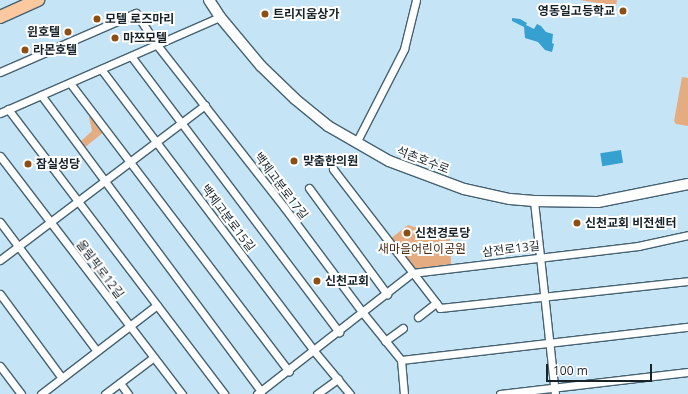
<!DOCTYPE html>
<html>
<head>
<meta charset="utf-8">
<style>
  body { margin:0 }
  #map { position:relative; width:688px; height:394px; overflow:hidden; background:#c5e5f6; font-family:"Open Sans","Noto Sans KR",sans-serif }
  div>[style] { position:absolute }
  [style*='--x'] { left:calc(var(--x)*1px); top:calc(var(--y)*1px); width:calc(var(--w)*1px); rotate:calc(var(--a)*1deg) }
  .green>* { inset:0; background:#e6ac81 }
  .water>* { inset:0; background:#36a1d0; transform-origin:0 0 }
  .roads { filter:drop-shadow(1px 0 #466271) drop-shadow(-1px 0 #466271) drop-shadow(0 1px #466271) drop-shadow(0 -1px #466271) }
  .street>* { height:7px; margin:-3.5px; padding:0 3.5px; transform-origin:3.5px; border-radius:3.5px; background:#fff }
  .secondary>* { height:10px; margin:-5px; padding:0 5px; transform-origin:5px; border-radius:5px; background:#fff }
  .primary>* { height:12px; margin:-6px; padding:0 6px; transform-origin:6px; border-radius:6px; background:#fcc89f }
  .dots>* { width:11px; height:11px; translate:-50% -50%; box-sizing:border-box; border:2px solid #fff; border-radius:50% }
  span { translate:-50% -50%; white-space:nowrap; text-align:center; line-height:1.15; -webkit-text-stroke:4px #fff; paint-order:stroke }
  .poi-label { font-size:12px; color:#172329; font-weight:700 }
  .right { translate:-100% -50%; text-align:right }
  .left { translate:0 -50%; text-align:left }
  .street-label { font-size:12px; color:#172329 }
  .park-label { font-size:12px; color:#472910 }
  .scale { position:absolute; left:546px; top:364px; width:106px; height:18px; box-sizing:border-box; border:2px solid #172329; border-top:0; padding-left:5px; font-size:12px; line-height:14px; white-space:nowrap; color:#172329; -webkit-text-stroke:3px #fff; paint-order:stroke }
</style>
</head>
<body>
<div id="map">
  <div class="green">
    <div style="clip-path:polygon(580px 0,617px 0,616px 6px)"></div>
    <div style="clip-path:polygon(682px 77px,688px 78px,688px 126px,676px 124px,674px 121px)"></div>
    <div style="clip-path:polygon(92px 114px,105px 131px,83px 149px,79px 143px,92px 131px,89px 117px)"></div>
    <div style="clip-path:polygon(408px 225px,450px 238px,451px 264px,413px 269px,390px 239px)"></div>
  </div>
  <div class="water">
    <div style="clip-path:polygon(512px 18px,520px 19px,527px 23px,526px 25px,534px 29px,537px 24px,541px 26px,546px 32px,553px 34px,552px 43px,554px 44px,552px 52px,545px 50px,538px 42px,525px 38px,524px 27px,512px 21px)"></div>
    <div style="left:621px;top:150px;width:13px;height:21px;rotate:81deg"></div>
  </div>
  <div class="roads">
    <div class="street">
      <div style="--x:131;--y:56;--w:346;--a:53"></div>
      <div style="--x:101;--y:69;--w:353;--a:52.9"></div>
      <div style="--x:314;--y:351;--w:56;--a:50.1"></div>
      <div style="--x:0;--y:72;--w:148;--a:-23.5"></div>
      <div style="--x:136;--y:13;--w:38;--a:57"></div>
      <div style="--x:157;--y:45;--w:206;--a:51.9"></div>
      <div style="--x:284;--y:207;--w:132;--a:53.3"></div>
      <div style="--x:363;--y:313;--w:60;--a:51"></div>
      <div style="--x:401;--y:360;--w:34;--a:85"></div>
      <div style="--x:70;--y:83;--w:362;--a:52.8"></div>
      <div style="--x:41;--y:95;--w:369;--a:53.4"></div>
      <div style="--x:8;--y:109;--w:358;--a:52.8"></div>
      <div style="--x:0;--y:113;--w:240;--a:-23.6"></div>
      <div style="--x:356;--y:143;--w:106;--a:-62.9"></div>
      <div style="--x:404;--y:49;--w:50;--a:-76.2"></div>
      <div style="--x:0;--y:156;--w:300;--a:52.6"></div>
      <div style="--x:333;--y:169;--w:175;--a:52.4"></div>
      <div style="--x:440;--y:308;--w:249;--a:-6.2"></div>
      <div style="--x:309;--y:188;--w:132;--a:53.7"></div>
      <div style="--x:534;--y:201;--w:194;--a:83.8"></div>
      <div style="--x:0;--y:222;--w:161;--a:53.1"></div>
      <div style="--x:0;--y:260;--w:257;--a:-37.1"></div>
      <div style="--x:0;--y:294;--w:104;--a:53.6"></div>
      <div style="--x:418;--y:317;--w:23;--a:-38"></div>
      <div style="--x:385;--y:341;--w:22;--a:-36"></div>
      <div style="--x:401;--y:360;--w:289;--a:-6.6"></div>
      <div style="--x:0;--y:366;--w:35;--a:53"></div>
      <div style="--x:120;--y:383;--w:14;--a:54"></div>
      <div style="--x:41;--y:394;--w:146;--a:-37.5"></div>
      <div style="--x:105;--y:394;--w:61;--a:-37.1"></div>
      <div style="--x:257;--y:394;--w:197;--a:-38"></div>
      <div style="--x:412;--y:273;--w:228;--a:-6.8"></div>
      <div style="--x:638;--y:246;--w:51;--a:-12.4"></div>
      <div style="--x:317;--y:394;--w:26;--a:-36"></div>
      <div style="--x:500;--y:394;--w:189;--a:-6.7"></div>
    </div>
    <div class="secondary">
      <div style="--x:209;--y:0;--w:20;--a:57"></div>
      <div style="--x:220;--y:17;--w:64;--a:50.1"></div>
      <div style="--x:261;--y:66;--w:47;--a:44.1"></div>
      <div style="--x:295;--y:99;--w:43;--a:39.3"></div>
      <div style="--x:328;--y:126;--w:70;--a:29.8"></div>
      <div style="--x:389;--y:161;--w:80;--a:20.5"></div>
      <div style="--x:464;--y:189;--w:47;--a:12.3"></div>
      <div style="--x:510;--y:199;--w:24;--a:5"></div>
      <div style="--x:534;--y:201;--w:64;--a:0.9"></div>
      <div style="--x:598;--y:202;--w:92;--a:-11.3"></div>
    </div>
    <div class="primary">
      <div style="--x:0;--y:17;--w:42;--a:-24.1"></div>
    </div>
  </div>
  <div class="dots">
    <div style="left:623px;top:11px;background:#8c4e13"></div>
    <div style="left:265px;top:14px;background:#8c4e13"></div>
    <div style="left:97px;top:19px;background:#8c4e13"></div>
    <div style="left:68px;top:32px;background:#8c4e13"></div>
    <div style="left:115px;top:38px;background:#8c4e13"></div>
    <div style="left:25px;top:50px;background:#8c4e13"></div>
    <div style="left:294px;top:161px;background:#8c4e13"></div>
    <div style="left:28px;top:164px;background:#8c4e13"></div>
    <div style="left:577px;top:223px;background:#8c4e13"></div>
    <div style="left:407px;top:233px;background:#8c4e13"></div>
    <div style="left:317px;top:281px;background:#8c4e13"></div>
  </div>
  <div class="poi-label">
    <span class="right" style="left:615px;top:11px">영동일고등학교</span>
    <span class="left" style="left:273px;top:14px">트리지움상가</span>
    <span class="left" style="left:105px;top:19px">모텔 로즈마리</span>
    <span class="right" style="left:60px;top:32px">윈호텔</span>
    <span class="left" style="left:123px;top:38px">마쯔모텔</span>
    <span class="left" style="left:33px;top:50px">라몬호텔</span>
    <span class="left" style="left:303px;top:161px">맞춤한의원</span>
    <span class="left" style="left:36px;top:164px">잠실성당</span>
    <span class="left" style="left:585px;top:223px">신천교회 비전센터</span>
    <span class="left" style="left:415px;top:233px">신천경로당</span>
    <span class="left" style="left:325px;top:281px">신천교회</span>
  </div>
  <div class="street-label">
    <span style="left:423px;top:160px;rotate:21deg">석촌호수로</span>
    <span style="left:281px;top:186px;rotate:53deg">백제고분로17길</span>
    <span style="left:228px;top:218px;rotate:53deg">백제고분로15길</span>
    <span style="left:511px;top:249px;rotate:-7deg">삼전로13길</span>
    <span style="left:100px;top:269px;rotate:53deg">올림픽로12길</span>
  </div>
  <div class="park-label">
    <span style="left:422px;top:249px">새마을어린이공원</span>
  </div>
  <div class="scale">100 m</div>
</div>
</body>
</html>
